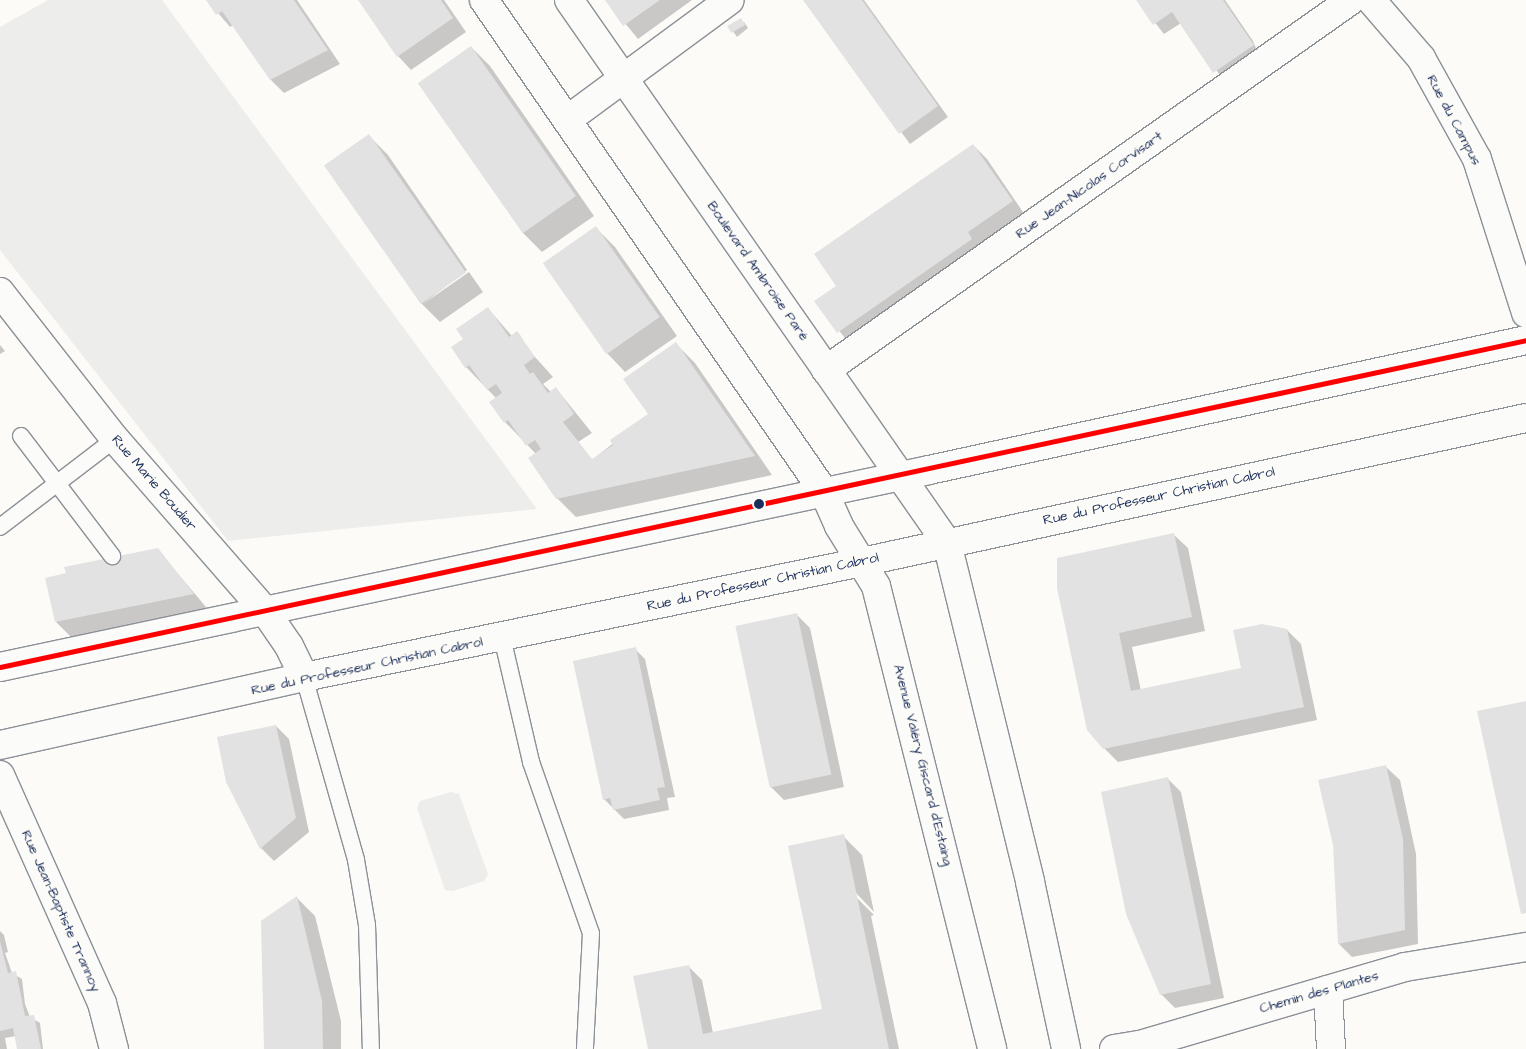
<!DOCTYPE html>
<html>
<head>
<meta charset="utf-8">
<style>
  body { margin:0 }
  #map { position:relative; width:1526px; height:1049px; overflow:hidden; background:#fcfbf8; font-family:"Architects Daughter",sans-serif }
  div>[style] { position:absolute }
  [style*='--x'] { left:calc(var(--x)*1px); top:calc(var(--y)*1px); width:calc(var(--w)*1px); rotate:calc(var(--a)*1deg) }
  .green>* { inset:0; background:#ededec }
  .shadow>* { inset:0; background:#0003 }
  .building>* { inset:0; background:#e2e2e2; transform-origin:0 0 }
  .roads { filter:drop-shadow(1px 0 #8c9097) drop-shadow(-1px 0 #8c9097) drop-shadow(0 1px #8c9097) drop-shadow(0 -1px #8c9097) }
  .lane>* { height:16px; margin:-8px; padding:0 8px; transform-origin:8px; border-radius:8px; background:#fbfbf9 }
  .street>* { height:28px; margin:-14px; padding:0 14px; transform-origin:14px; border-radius:14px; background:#fbfbf9 }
  .bus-1>* { height:5px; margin:-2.5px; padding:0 2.5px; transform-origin:2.5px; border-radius:2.5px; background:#f00 }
  .dots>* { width:14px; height:14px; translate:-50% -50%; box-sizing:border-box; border:2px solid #fdfcf7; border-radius:50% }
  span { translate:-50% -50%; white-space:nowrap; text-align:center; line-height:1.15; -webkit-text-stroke:5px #fdfcf7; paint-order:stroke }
  .street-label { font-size:14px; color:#1b2f5e }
</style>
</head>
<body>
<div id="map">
  <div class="green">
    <div style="clip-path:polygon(48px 0,162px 0,537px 509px,228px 541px,0 250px,0 27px)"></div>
    <div style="clip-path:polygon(451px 792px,459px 794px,488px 874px,484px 881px,453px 891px,445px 890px,417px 808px,420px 801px)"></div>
  </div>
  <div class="shadow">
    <div style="clip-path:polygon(207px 0,297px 0,340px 64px,284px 93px,271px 80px,233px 25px,230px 27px)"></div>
    <div style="clip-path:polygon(360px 0,444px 0,466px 32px,411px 70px,398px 56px)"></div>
    <div style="clip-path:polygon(606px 0,692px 0,638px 39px)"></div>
    <div style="clip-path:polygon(804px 0,864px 0,948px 117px,910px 144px)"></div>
    <div style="clip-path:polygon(1137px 0,1225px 0,1253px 41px,1260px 58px,1225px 82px,1181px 23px,1164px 34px)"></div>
    <div style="clip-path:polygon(744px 22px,748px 28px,737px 37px,730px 27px)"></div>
    <div style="clip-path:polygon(471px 47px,490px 66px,594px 216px,542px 252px,523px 233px)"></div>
    <div style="clip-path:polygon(369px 136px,388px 155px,467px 270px,423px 304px,469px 272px,483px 292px,440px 322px,421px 303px,326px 166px)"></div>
    <div style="clip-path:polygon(973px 145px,987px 159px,1025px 215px,851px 346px,816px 301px,838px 286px)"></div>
    <div style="clip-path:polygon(596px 228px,615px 247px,677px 336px,625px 372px,607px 353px)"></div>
    <div style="clip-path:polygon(491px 312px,512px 336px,517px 332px,520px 335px,527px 348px,553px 377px,543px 384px,551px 392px,559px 392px,592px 433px,578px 442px,592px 460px,649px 415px,676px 344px,695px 363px,772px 475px,576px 517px,557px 498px,536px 454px,505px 422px,496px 398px,466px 367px,464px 339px)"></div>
    <div style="clip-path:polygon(0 345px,5px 351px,0 354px)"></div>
    <div style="clip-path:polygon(1174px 535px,1188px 548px,1205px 631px,1132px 647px,1141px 691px,1242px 669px,1287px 630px,1301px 644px,1317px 720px,1118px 762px,1104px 748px,1058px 559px)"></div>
    <div style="clip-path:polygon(157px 549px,211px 613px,75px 641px,56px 622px,67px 574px)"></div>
    <div style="clip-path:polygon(797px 615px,810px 628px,844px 787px,784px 800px,770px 786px)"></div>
    <div style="clip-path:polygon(635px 649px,645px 659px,675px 797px,667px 798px,669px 810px,624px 819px,604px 799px)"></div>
    <div style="clip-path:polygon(276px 726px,289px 739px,309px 832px,274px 861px,261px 848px)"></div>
    <div style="clip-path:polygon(1386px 767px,1400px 780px,1416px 854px,1418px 944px,1352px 957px,1339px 944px)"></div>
    <div style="clip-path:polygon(1168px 779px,1181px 792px,1224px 998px,1175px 1008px,1161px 994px)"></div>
    <div style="clip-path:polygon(843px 836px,862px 855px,874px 912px,856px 893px,856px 897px,874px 915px,871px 916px,899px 1049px,649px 1049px,688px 966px,702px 980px,713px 1033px,823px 1010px)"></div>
    <div style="clip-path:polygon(297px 898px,315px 916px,341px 1021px,341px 1049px,265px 1049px)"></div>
    <div style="clip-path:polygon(0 931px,4px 935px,8px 952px,5px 953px,12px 973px,22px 979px,25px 1004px,30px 1017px,40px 1023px,43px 1049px,19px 1049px,16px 1036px,5px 1038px,7px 1049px,0 1049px)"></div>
  </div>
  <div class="building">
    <div style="clip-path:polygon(206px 0,294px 0,328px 50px,270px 80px,222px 11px,216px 15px)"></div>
    <div style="clip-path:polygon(358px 0,441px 0,453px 18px,397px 57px)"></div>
    <div style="clip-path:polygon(605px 0,660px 0,623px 26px)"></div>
    <div style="clip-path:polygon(803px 0,862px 0,938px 106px,899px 134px)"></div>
    <div style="clip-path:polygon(1136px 0,1223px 0,1254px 45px,1213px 73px,1172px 12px,1153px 25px)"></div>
    <div style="left:741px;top:18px;width:8px;height:16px;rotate:60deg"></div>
    <div style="left:471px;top:46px;width:183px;height:65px;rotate:55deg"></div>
    <div style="left:369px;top:134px;width:169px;height:55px;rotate:55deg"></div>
    <div style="clip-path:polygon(973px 144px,1013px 201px,968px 232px,972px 239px,837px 333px,814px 301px,836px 286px,814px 254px)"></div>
    <div style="left:596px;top:226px;width:111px;height:65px;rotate:55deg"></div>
    <div style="clip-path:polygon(488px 307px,509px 337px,517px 331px,535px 357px,524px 365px,530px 374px,533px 372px,548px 393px,556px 387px,565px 400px,574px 414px,563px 422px,592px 459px,613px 445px,610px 440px,648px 414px,623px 379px,676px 342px,755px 456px,556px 499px,528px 458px,541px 449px,535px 440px,526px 446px,508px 420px,504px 423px,489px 402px,502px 393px,496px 384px,487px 390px,469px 365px,465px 368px,451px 347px,463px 339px,456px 329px)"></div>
    <div style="clip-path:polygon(1174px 533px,1192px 617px,1119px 633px,1131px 691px,1241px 668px,1233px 630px,1262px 624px,1287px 629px,1304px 707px,1103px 749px,1087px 730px,1057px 588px,1057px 558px)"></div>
    <div style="clip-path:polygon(158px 548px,194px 594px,55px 622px,45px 578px,66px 573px,64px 567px)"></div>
    <div style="left:797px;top:613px;width:165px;height:63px;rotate:78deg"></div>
    <div style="clip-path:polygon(636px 647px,665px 787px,657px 788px,660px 800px,613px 810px,610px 798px,603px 800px,573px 661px)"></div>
    <div style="clip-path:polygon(1526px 701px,1526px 913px,1521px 914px,1477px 711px)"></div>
    <div style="clip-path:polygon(276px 725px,296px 818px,260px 849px,226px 782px,217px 737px)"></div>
    <div style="clip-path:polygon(1386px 765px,1403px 839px,1405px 930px,1338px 944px,1333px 845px,1318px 780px)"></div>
    <div style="clip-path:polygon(1168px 777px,1211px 984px,1160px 995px,1126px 914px,1101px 792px)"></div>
    <div style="clip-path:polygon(844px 834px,889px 1049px,648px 1049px,633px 976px,689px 965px,703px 1034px,822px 1009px,788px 846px)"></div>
    <div style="clip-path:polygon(297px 896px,322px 1001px,323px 1049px,264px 1049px,261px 921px)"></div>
    <div style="clip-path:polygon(0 941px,8px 973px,16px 971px,25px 1016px,34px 1015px,41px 1049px,17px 1049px,13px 1028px,0 1031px)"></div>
  </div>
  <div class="roads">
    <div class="lane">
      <div style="--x:21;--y:436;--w:151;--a:52.8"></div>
      <div style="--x:0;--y:527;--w:145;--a:-37.4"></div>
      <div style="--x:502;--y:637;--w:128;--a:76.9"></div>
      <div style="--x:531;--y:762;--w:181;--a:70.7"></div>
      <div style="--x:591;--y:933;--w:116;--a:93"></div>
      <div style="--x:304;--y:677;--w:190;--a:74.1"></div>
      <div style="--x:356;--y:860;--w:66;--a:80.4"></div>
      <div style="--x:367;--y:925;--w:124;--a:88.2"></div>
    </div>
    <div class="street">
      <div style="--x:484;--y:0;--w:598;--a:55.35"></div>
      <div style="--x:824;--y:492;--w:37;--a:66"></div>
      <div style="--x:839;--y:526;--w:70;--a:58.3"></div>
      <div style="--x:876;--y:586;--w:477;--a:75.9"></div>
      <div style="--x:569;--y:0;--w:662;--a:55.16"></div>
      <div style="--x:947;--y:543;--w:349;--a:76.2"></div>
      <div style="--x:1030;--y:882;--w:171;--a:77.8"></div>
      <div style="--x:1371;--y:0;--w:77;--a:49.2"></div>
      <div style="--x:1421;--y:58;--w:115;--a:61"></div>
      <div style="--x:1477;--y:159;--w:162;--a:72.3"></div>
      <div style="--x:567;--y:120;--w:202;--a:-36.4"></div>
      <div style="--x:0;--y:292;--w:187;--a:52"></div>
      <div style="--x:115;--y:439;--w:228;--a:48.9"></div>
      <div style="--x:265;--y:611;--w:42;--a:55.6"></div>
      <div style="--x:289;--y:646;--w:34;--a:64"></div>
      <div style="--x:826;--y:370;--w:642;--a:-35.17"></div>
      <div style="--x:0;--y:667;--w:950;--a:-11.97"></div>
      <div style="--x:929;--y:470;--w:611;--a:-12.28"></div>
      <div style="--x:0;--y:745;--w:312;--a:-12.6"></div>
      <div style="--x:304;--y:677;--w:570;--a:-11.65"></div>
      <div style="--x:862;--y:562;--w:679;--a:-12.24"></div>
      <div style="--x:0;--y:775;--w:250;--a:65.9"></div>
      <div style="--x:102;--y:1003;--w:48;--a:75.4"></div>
      <div style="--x:1328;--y:990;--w:59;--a:87.1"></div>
      <div style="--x:1114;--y:1049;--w:26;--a:-9"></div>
      <div style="--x:1140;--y:1045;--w:276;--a:-16.4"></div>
      <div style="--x:1405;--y:967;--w:123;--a:-9.4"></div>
    </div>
  </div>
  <div class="bus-1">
    <div style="--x:0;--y:667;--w:1561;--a:-12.09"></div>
  </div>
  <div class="dots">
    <div style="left:759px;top:504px;background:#1b2f5e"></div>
  </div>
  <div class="street-label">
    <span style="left:1454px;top:120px;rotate:62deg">Rue du Campus</span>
    <span style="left:1089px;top:185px;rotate:-35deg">Rue Jean-Nicolas Corvisart</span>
    <span style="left:758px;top:271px;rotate:55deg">Boulevard Ambroise Paré</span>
    <span style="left:154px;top:483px;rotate:49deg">Rue Marie Boudier</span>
    <span style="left:1159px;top:496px;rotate:-12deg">Rue du Professeur Christian Cabrol</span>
    <span style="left:763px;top:582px;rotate:-12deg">Rue du Professeur Christian Cabrol</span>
    <span style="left:367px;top:666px;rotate:-12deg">Rue du Professeur Christian Cabrol</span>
    <span style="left:923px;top:765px;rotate:76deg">Avenue Valéry Giscard d'Estaing</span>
    <span style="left:61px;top:911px;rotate:66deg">Rue Jean-Baptiste Trannoy</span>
    <span style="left:1319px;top:992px;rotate:-16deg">Chemin des Plantes</span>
  </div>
</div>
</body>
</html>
